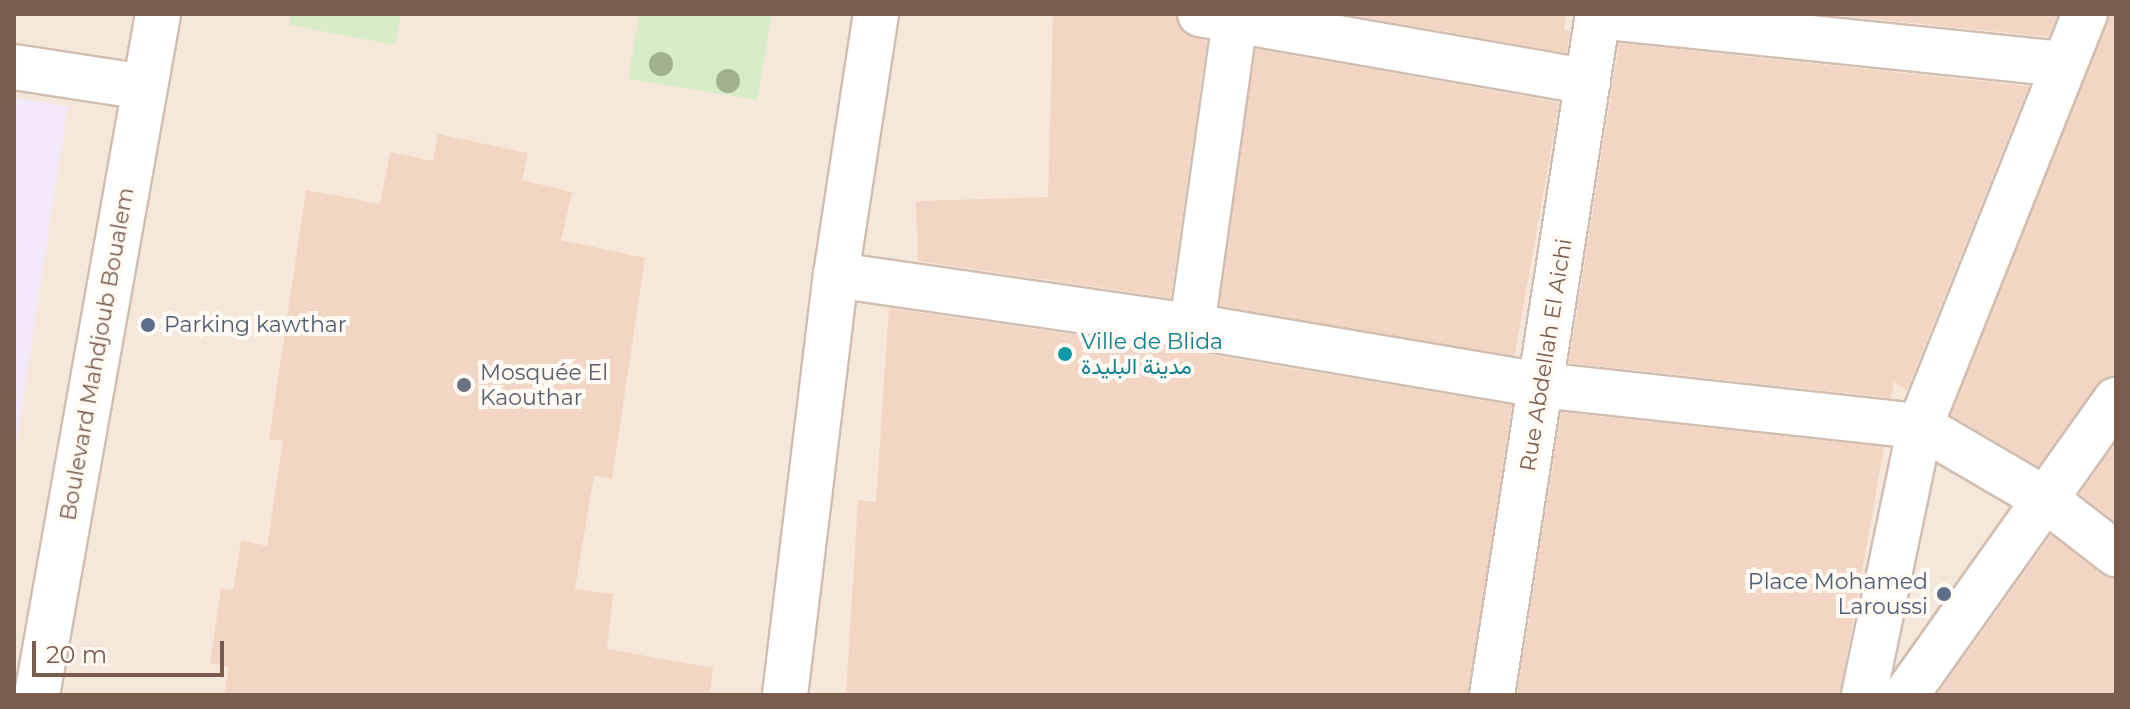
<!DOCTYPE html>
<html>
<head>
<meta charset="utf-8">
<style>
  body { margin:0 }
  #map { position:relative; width:2130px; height:709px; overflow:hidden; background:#fdf6ec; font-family:Montserrat,Vazirmatn,sans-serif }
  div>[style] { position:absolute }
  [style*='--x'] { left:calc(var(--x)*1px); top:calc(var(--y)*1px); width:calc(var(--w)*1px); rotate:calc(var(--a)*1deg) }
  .residential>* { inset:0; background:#f5e8da; transform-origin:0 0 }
  .education>* { inset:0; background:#f3e8fa }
  .green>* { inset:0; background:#d8ecc9 }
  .building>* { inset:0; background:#f3d5c3; transform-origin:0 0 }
  .roads { filter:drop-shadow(2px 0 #d1beb0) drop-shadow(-2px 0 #d1beb0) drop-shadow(0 2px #d1beb0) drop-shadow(0 -2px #d1beb0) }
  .minor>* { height:44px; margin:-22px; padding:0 22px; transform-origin:22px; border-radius:22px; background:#fff }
  .tertiary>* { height:44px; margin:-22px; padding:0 22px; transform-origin:22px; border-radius:22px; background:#fff }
  .trees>* { width:24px; height:24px; margin:-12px; border-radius:50%; background:#a0b28e }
  .dots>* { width:22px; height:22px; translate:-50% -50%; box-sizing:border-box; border:4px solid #fffaf3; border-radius:50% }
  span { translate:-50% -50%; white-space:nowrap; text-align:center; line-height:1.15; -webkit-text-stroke:8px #fffaf3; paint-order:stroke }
  .service-label { font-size:22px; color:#4e5e75 }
  .left { translate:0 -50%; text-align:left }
  .right { translate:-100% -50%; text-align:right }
  .culture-label { font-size:22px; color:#0d838f }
  .street-label { font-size:22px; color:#7a5c4d }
  .worship-label { font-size:22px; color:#5b616d }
  .frame { position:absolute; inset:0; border:16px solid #7a5c4d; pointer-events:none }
  .scale { position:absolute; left:32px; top:641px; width:192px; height:36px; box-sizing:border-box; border:4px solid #7a5c4d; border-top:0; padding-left:10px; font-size:24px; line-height:28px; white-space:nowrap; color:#7a5c4d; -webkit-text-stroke:6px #fffaf3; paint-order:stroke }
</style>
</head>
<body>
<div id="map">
  <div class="residential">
    <div style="left:14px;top:14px;width:2102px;height:681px"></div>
  </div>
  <div class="education">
    <div style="clip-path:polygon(14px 98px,68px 106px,14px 459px)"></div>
  </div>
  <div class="green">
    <div style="clip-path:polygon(291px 14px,401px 14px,395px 45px,289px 25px)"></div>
    <div style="clip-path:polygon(639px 14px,772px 14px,757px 100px,628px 79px)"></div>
  </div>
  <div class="building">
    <div style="clip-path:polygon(1053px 14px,1176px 14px,1183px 33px,1207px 41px,1171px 298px,918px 261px,916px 201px,1048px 197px)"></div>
    <div style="clip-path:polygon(1345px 14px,1566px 14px,1564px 30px,1570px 31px,1567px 53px)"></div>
    <div style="clip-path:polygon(1823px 14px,2058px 14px,2049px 37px)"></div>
    <div style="clip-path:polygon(2109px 14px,2116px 14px,2116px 375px,2105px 378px,2096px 386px,2038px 466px,1951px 415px)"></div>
    <div style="clip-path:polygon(1619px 43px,2029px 86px,1907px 390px,1894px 382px,1891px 398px,1569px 363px)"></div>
    <div style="left:1256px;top:49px;width:308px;height:259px;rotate:10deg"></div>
    <div style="clip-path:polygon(438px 134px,528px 153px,522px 180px,572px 192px,561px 240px,645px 258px,612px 479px,594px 476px,575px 589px,613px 594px,607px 649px,713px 668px,710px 695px,224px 695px,229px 667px,210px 663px,221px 588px,233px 590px,241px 540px,267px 546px,283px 441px,269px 439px,306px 190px,380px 204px,390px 152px,433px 161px)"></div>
    <div style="clip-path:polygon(889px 308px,1188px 351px,1512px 405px,1468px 695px,846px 695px,858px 500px,876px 502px)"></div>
    <div style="clip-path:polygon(1561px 412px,1884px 447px,1840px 695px,1517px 695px)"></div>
    <div style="clip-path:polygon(2116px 443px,2116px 522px,2080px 494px)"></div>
    <div style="clip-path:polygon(2051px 535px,2101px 574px,2116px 578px,2116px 695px,1937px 695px)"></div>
  </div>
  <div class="roads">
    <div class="minor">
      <div style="--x:1200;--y:14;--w:394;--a:9.9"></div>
      <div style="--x:1598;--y:16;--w:468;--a:5.9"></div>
      <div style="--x:14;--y:67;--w:132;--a:8.7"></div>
      <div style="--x:836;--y:275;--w:360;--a:8.2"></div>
      <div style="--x:1192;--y:326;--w:354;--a:9.6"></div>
      <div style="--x:1541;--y:385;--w:381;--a:6.2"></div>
      <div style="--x:1920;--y:426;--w:145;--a:30.3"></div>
      <div style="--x:2045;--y:499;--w:90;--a:37.8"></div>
      <div style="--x:1192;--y:326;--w:315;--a:-82"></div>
      <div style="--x:37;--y:695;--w:692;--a:-79.92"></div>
      <div style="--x:785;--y:695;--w:423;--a:-83.1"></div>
      <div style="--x:836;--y:275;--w:264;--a:-81.3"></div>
      <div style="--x:1864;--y:695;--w:275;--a:-78.2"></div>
      <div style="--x:1920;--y:426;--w:444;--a:-68.2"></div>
      <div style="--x:1906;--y:695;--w:362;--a:-54.6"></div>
    </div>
    <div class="tertiary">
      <div style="--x:1492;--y:695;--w:689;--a:-81.15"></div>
    </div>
  </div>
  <div class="trees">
    <div style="left:661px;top:64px"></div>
    <div style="left:728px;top:81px"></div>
  </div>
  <div class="dots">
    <div style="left:148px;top:325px;background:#5c6f8a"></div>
    <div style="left:1065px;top:354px;background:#0f9aa8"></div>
    <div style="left:464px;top:385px;background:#6b7280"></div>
    <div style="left:1944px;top:594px;background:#5c6f8a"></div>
  </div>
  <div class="service-label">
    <span class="left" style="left:164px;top:325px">Parking kawthar</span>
    <span class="right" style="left:1928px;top:594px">Place Mohamed<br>Laroussi</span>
  </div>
  <div class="culture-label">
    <span class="left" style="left:1081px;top:354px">Ville de Blida<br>مدينة البليدة</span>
  </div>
  <div class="street-label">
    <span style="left:97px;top:354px;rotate:-80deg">Boulevard Mahdjoub Boualem</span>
    <span style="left:1546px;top:355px;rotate:-81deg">Rue Abdellah El Aichi</span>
  </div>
  <div class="worship-label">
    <span class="left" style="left:480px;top:385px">Mosquée El<br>Kaouthar</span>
  </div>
  <div class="frame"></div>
  <div class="scale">20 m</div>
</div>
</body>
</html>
